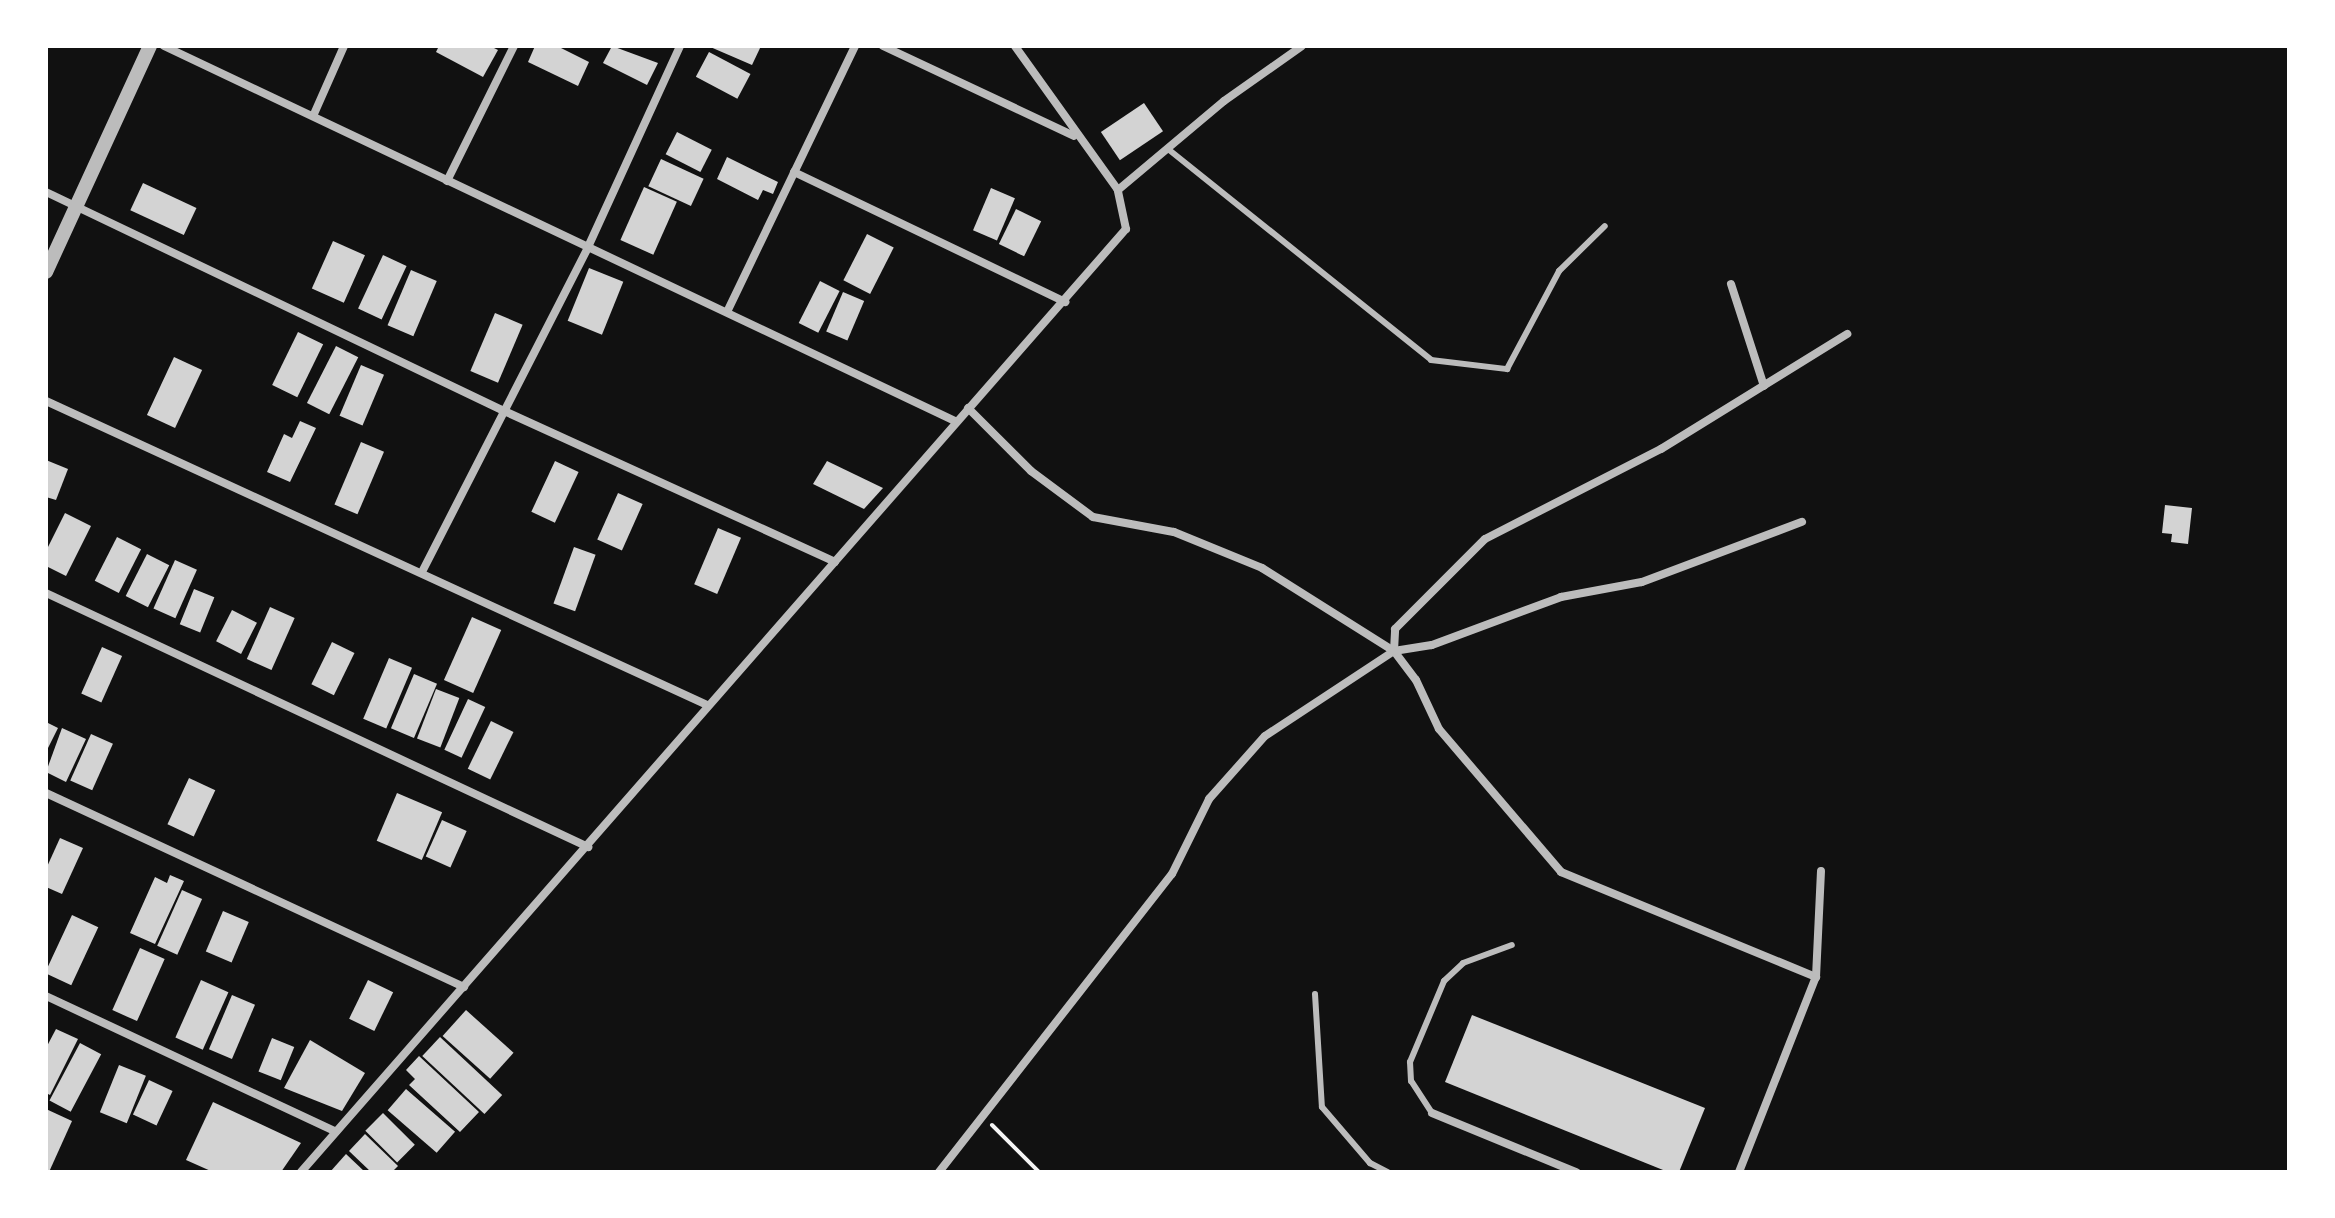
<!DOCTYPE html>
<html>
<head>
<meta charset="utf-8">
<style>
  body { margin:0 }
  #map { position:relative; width:2335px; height:1218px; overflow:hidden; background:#111; font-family:"Times New Roman",serif }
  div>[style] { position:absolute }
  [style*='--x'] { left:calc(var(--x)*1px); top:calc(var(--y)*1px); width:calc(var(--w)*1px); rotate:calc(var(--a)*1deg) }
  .building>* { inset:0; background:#d3d3d3; transform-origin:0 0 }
  .path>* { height:4px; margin:-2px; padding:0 2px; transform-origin:2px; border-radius:2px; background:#f5f5f5 }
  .service>* { height:6px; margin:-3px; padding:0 3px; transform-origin:3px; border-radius:3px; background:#bcbcbc }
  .minor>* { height:8px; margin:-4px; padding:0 4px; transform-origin:4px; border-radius:4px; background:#bcbcbc }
  .tertiary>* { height:14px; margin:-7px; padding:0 7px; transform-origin:7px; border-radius:7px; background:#bcbcbc }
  span { translate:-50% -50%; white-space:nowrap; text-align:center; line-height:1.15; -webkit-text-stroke:6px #fff; paint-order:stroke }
  .frame { position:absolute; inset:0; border:48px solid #fff; pointer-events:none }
</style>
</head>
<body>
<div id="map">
  <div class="building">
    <div style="clip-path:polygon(439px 46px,490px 46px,498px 50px,483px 77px,436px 52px)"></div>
    <div style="clip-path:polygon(535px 46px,557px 46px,589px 62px,578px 86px,528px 62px)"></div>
    <div style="clip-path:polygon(612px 46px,658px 63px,647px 85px,603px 63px)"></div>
    <div style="clip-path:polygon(708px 46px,761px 46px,752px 65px)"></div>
    <div style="left:709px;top:52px;width:47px;height:28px;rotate:28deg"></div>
    <div style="left:1144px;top:103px;width:34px;height:52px;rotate:56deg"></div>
    <div style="left:677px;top:132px;width:39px;height:25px;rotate:27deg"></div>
    <div style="clip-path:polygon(727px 157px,778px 182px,773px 194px,763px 190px,758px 200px,717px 179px)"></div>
    <div style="left:661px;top:159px;width:47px;height:30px;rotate:25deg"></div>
    <div style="left:143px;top:183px;width:59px;height:30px;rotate:25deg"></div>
    <div style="left:644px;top:187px;width:36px;height:58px;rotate:24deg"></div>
    <div style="left:991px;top:188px;width:26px;height:46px;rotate:23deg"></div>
    <div style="left:1016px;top:209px;width:28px;height:39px;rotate:26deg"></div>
    <div style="left:867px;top:234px;width:30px;height:52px;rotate:27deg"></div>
    <div style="left:333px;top:241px;width:35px;height:52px;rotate:24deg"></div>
    <div style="left:383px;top:255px;width:26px;height:59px;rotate:25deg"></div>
    <div style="left:589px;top:268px;width:37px;height:57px;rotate:22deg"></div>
    <div style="left:411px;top:270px;width:28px;height:60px;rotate:23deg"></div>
    <div style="left:820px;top:281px;width:22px;height:47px;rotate:27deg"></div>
    <div style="left:843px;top:292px;width:23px;height:43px;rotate:23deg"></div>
    <div style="left:495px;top:313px;width:30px;height:63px;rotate:23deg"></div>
    <div style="left:298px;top:332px;width:28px;height:59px;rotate:26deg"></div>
    <div style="left:336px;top:346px;width:25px;height:64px;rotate:27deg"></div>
    <div style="left:174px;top:357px;width:31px;height:64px;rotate:25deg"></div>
    <div style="left:361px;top:365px;width:25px;height:55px;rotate:23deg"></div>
    <div style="clip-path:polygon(300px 421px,316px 428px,290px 482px,267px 472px,284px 434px,292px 438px)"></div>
    <div style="left:361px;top:442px;width:25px;height:68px;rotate:23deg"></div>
    <div style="clip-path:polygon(46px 460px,68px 469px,56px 500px,46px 497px)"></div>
    <div style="left:555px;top:461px;width:26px;height:56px;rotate:25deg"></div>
    <div style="clip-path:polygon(827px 461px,883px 488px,864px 509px,813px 484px)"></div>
    <div style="left:618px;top:493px;width:27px;height:51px;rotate:24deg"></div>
    <div style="clip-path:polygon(2165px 505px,2192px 508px,2188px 544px,2171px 542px,2172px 534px,2162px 533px)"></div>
    <div style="clip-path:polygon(65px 513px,91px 526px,66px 576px,46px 566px,46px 551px)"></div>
    <div style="left:718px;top:528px;width:25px;height:61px;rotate:23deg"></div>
    <div style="left:117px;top:537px;width:27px;height:49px;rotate:27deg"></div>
    <div style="left:574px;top:547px;width:23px;height:60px;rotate:20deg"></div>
    <div style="left:147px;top:554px;width:25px;height:47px;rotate:27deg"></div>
    <div style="left:175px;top:560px;width:24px;height:53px;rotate:24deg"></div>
    <div style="left:194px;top:589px;width:22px;height:38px;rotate:22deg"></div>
    <div style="left:270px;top:607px;width:27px;height:57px;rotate:24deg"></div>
    <div style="left:232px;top:610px;width:28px;height:35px;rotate:27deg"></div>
    <div style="left:472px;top:617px;width:32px;height:69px;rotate:24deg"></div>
    <div style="left:332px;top:642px;width:25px;height:47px;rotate:26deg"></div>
    <div style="left:102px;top:647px;width:22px;height:51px;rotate:24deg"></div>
    <div style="left:389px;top:658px;width:25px;height:66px;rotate:23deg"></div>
    <div style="left:414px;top:674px;width:25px;height:59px;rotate:23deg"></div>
    <div style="left:436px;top:689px;width:25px;height:53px;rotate:21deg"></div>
    <div style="left:468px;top:699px;width:19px;height:56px;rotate:25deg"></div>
    <div style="left:491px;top:721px;width:25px;height:53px;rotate:26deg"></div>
    <div style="clip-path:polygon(46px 722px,58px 728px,46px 752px)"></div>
    <div style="clip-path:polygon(62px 728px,86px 739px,66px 782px,46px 772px)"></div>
    <div style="left:91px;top:734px;width:24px;height:51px;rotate:24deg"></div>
    <div style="left:189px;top:778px;width:29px;height:51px;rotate:25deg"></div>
    <div style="left:397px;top:793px;width:49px;height:52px;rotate:23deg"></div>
    <div style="left:442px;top:820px;width:27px;height:40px;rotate:24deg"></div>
    <div style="clip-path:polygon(60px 838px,83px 848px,62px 894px,46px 887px,46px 869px)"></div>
    <div style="clip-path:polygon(170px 875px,184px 881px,155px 944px,130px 933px,155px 877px,167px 883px)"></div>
    <div style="left:182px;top:890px;width:22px;height:61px;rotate:24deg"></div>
    <div style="left:223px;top:911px;width:28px;height:44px;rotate:23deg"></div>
    <div style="left:72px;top:915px;width:29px;height:64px;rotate:25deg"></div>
    <div style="left:140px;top:948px;width:27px;height:68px;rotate:24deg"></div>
    <div style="left:201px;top:980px;width:30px;height:63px;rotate:24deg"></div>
    <div style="left:368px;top:980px;width:28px;height:43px;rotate:26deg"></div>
    <div style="left:232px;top:995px;width:25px;height:59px;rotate:23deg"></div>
    <div style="left:466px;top:1010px;width:64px;height:35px;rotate:42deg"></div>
    <div style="clip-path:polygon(1472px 1015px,1705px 1108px,1679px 1172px,1668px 1172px,1445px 1082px)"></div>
    <div style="clip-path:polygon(56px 1029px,78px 1039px,50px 1095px,46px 1093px,46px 1048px)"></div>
    <div style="left:440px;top:1037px;width:85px;height:26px;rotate:43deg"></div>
    <div style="left:272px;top:1038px;width:24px;height:36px;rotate:22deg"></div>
    <div style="clip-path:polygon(310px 1040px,365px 1073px,342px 1111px,284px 1088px)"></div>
    <div style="left:80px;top:1043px;width:24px;height:65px;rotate:28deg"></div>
    <div style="clip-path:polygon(419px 1056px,479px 1112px,460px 1132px,409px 1085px,415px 1079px,406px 1070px)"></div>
    <div style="left:119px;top:1065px;width:29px;height:51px;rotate:22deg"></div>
    <div style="left:149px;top:1080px;width:26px;height:38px;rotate:25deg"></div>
    <div style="left:406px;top:1089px;width:65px;height:28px;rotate:41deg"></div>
    <div style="clip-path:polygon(213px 1102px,301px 1143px,281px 1172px,213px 1172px,186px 1160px)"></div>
    <div style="clip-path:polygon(46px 1109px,72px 1121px,49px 1172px,46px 1172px)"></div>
    <div style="left:383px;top:1113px;width:45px;height:25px;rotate:45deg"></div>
    <div style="clip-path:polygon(365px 1134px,398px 1166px,392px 1172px,371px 1172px,349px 1151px)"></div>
    <div style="clip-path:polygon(346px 1154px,365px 1172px,330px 1172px)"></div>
  </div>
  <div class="path">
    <div style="--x:992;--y:1125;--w:66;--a:45"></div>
  </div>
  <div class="service">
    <div style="--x:1168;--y:149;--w:337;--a:38.7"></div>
    <div style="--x:1431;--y:360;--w:77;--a:6.8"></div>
    <div style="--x:1507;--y:369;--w:111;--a:-62"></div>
    <div style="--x:1559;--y:271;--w:64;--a:-44.4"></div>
    <div style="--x:1315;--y:994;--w:113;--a:86.5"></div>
    <div style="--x:1322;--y:1107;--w:74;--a:49.4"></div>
    <div style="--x:1370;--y:1163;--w:20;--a:27"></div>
    <div style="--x:1432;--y:1113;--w:38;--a:-123"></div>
    <div style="--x:1411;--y:1081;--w:19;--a:-93"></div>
    <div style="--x:1410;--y:1062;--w:88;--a:-67.2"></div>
    <div style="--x:1444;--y:981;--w:26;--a:-43"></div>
    <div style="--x:1463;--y:963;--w:52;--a:-20.2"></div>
  </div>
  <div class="minor">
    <div style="--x:164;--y:46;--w:875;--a:25.36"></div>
    <div style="--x:883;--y:46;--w:211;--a:25.2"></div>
    <div style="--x:314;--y:114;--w:74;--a:-66.2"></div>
    <div style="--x:794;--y:172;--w:301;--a:25.6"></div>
    <div style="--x:447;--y:181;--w:151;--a:-63.6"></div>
    <div style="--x:1118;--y:190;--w:138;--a:-40"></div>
    <div style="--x:1224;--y:101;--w:95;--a:-35.2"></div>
    <div style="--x:46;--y:192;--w:505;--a:25.55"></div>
    <div style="--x:502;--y:410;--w:366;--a:24.5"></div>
    <div style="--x:1731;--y:284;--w:107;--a:72.1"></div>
    <div style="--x:727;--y:312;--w:295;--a:-64.3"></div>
    <div style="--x:46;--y:401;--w:728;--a:24.7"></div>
    <div style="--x:968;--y:408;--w:89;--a:45"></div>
    <div style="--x:1031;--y:471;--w:77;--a:36.6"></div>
    <div style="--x:1093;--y:517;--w:82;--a:10.5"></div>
    <div style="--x:1174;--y:532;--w:95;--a:22.2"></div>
    <div style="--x:1262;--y:568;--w:156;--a:32.2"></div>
    <div style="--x:1394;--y:651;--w:36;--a:53"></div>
    <div style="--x:1416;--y:680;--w:54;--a:64.9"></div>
    <div style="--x:1439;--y:729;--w:188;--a:49.5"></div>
    <div style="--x:1561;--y:872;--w:276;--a:22.4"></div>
    <div style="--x:423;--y:570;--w:363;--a:-62.9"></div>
    <div style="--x:588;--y:247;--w:221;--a:-65.4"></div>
    <div style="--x:46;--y:593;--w:599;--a:25.11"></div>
    <div style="--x:1394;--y:651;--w:38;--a:-9"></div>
    <div style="--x:1432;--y:645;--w:138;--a:-20.4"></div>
    <div style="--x:1561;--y:597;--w:82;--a:-10.5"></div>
    <div style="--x:1642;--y:582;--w:171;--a:-20.6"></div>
    <div style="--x:46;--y:793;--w:461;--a:24.9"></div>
    <div style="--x:46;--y:996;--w:320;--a:25.1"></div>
    <div style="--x:1432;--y:1113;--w:156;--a:22.3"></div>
    <div style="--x:301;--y:1172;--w:1253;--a:-48.82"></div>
    <div style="--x:1126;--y:229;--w:40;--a:-102"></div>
    <div style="--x:1118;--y:190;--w:177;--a:-125.6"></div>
    <div style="--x:939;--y:1172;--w:378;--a:-52"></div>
    <div style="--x:1172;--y:874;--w:84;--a:-63.7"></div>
    <div style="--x:1209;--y:799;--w:84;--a:-48.4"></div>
    <div style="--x:1265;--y:736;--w:154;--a:-33.4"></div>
    <div style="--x:1394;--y:651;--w:22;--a:-87"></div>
    <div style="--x:1395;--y:629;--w:127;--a:-45"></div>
    <div style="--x:1485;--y:539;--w:198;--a:-27.1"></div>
    <div style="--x:1661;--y:449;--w:219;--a:-31.7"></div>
    <div style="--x:1739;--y:1172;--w:210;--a:-68.5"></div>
    <div style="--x:1816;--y:977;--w:106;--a:-87.3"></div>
  </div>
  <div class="tertiary">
    <div style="--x:46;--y:272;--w:249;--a:-65.3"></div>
  </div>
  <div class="frame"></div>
</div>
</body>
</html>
